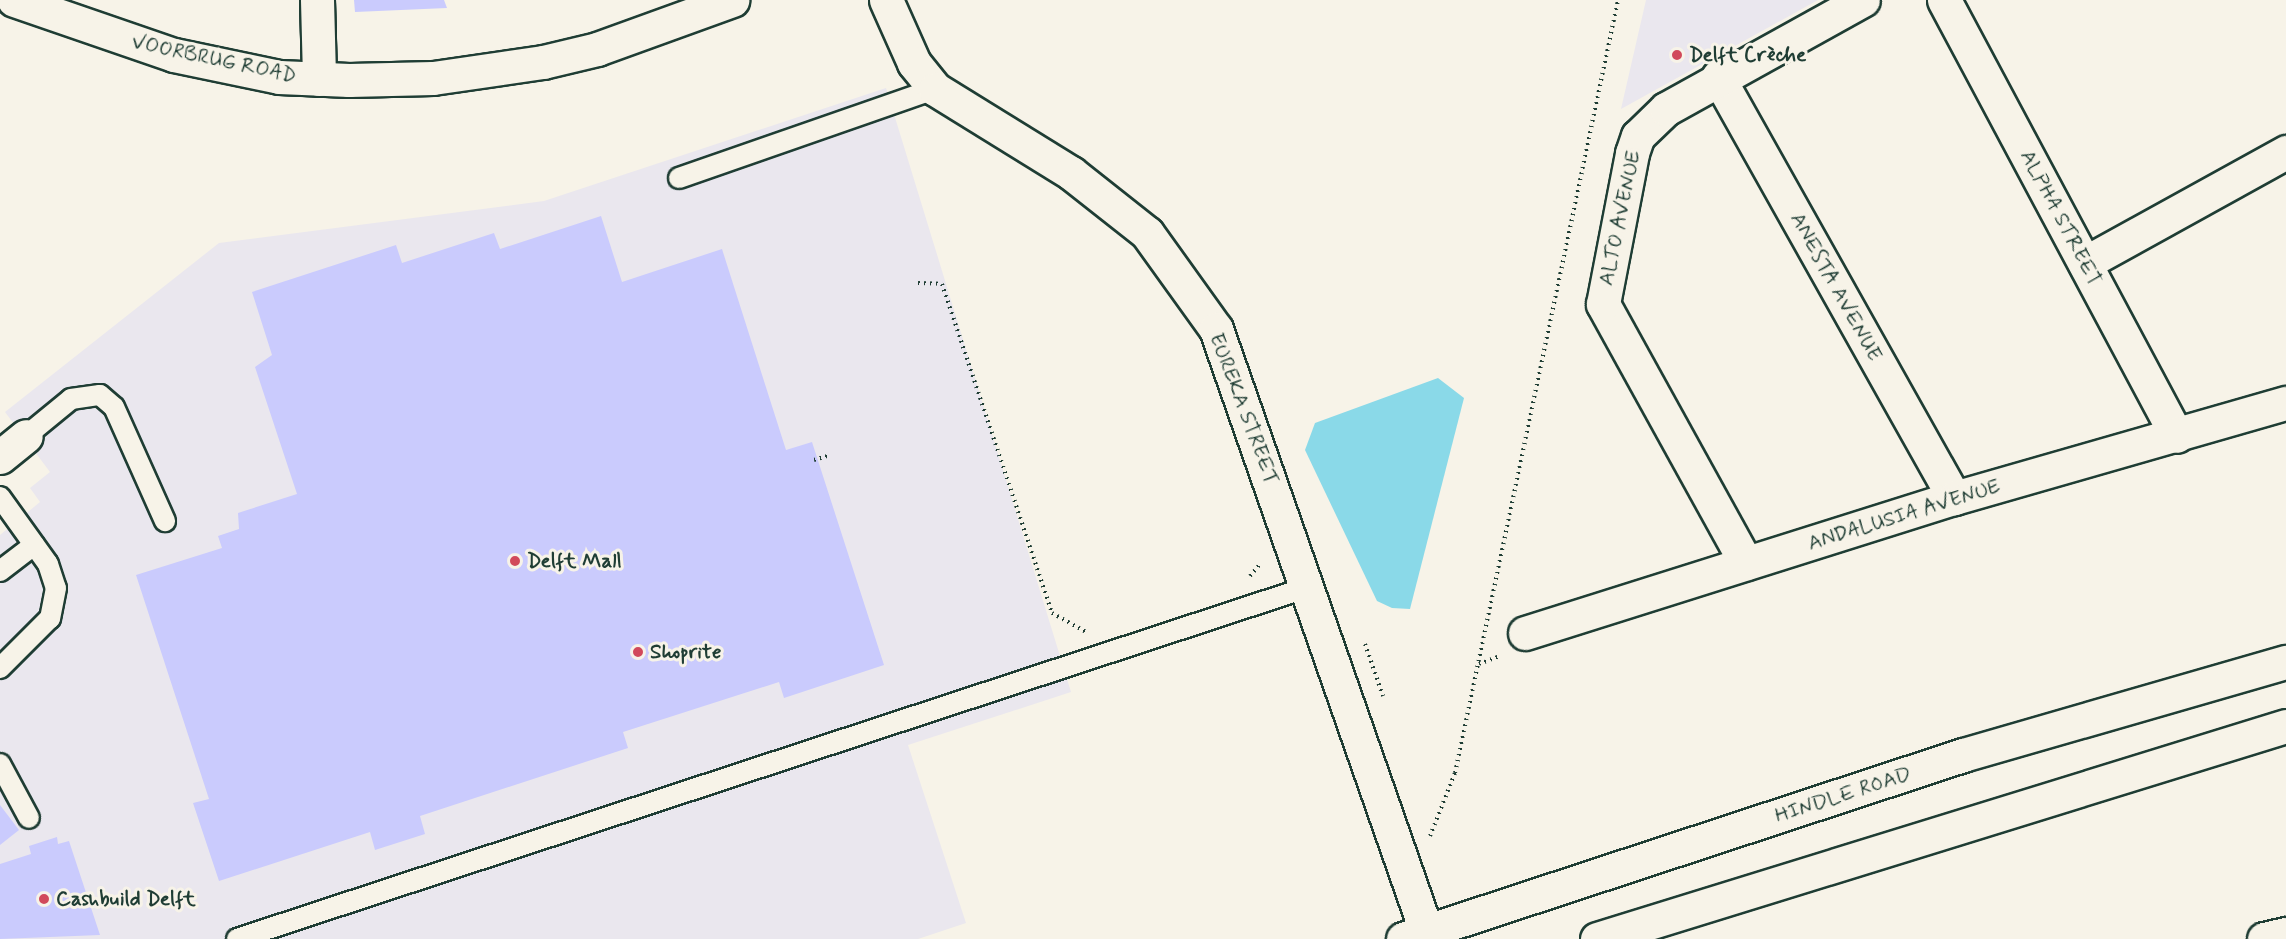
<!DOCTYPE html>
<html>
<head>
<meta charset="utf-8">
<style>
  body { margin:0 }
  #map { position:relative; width:2286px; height:939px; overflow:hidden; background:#f7f3e8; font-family:Mynerve,sans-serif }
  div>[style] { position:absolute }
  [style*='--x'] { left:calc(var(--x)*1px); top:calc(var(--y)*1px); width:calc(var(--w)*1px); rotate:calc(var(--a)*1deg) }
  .built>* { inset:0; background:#eae7ee }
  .water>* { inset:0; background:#8ad9e8 }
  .building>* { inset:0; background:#cacbfd }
  .path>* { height:4px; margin-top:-2px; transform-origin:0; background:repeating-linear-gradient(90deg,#1f3d34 0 1.5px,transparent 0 6px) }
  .roads { filter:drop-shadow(2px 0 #1f3d34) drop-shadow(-2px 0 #1f3d34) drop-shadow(0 2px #1f3d34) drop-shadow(0 -2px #1f3d34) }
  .service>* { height:20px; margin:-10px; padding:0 10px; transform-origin:10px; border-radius:10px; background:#f7f3e8 }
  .minor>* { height:33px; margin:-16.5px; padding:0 16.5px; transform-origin:16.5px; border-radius:16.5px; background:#f7f3e8 }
  .secondary>* { height:33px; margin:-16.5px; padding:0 16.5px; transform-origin:16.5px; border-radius:16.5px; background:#f7f3e8 }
  .dots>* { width:16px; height:16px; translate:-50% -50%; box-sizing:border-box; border:3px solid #f7f3e8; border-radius:50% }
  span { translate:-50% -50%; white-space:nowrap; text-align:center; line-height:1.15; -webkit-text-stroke:6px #f7f3e8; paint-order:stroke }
  .poi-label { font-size:21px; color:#1f3d34; font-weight:700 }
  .left { translate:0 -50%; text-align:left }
  .street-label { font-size:21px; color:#1f3d34 }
</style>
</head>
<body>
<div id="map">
  <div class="built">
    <div style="clip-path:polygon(1646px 0,1818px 0,1621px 109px)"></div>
    <div style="clip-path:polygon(886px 88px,1071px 692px,908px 745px,966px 923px,918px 939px,0 939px,0 535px,40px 502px,30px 488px,50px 472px,5px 412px,219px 243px,544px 201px)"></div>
  </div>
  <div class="water">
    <div style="clip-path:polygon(1438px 378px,1464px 398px,1410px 609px,1392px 608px,1377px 601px,1305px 450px,1315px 423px)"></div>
  </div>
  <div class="building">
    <div style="clip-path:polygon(354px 0,444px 0,447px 8px,355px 12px)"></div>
    <div style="clip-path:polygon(601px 216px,622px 282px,722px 249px,786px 450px,812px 442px,884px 665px,784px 698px,779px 682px,623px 732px,628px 748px,420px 816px,425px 834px,375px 850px,370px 832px,219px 881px,193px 803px,209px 799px,136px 575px,222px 548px,218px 536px,239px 529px,238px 513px,297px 494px,255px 367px,272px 355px,252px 292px,396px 245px,402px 263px,494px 233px,500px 249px)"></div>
    <div style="clip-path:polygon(0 805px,19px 830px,0 845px)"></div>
    <div style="clip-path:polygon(57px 837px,58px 844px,69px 841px,100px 935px,0 939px,0 864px,31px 854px,29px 846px)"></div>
  </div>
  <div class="path">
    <div style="--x:918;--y:283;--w:24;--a:2"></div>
    <div style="--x:942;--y:284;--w:347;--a:71.5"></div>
    <div style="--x:1052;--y:613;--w:38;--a:29"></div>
    <div style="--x:814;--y:460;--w:14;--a:-17"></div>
    <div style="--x:1250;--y:576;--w:17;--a:-50"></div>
    <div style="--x:1365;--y:644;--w:55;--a:70.9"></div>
    <div style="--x:1479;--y:664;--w:22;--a:-21"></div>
    <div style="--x:1430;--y:836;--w:68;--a:-68.4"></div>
    <div style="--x:1455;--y:773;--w:790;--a:-78.09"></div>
  </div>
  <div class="roads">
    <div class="service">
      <div style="--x:679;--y:178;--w:271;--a:-19.2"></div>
      <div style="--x:26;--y:436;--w:58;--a:-39.4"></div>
      <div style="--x:71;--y:399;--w:29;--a:-8"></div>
      <div style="--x:100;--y:395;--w:18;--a:41"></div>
      <div style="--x:114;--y:407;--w:125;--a:65.9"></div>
      <div style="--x:0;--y:497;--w:82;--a:54.4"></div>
      <div style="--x:48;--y:564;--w:25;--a:72"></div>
      <div style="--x:56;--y:588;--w:31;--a:101"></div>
      <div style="--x:50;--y:618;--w:71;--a:135"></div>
      <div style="--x:0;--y:571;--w:43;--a:-37.4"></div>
      <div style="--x:0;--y:764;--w:61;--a:61.8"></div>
      <div style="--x:237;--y:939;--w:1127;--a:-18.19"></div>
    </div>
    <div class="minor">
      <div style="--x:14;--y:0;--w:169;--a:19"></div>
      <div style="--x:174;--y:55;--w:107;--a:11.8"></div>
      <div style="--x:279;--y:77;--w:70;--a:2.5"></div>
      <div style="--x:349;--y:80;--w:84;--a:-1.4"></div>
      <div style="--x:433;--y:78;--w:111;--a:-8.3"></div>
      <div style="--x:543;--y:62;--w:56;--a:-13.5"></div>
      <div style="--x:597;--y:49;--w:144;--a:-19.9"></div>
      <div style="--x:317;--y:0;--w:79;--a:88.5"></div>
      <div style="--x:886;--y:0;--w:69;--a:66"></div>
      <div style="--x:914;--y:63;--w:33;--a:51"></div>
      <div style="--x:935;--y:89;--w:160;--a:31.7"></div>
      <div style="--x:1071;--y:173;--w:97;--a:38.3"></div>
      <div style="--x:1147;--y:233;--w:118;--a:54.3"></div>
      <div style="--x:1216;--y:329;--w:646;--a:70.75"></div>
      <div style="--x:1944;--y:0;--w:494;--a:61.9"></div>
      <div style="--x:1718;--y:77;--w:483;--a:60.7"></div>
      <div style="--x:2085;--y:263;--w:230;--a:-28.9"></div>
      <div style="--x:0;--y:457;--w:33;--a:-39"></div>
      <div style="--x:1746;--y:563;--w:296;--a:-118.9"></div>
      <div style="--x:1603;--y:304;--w:154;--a:-79.1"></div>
      <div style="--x:1632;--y:153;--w:18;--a:-71"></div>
      <div style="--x:1638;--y:136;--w:39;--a:-44"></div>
      <div style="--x:1666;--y:109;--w:225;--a:-29"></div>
      <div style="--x:1525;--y:633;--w:450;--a:-17.5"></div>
      <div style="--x:1954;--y:498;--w:345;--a:-16"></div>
      <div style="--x:2264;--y:939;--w:23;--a:-13"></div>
    </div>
    <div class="secondary">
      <div style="--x:1403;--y:939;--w:589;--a:-18.19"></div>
      <div style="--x:1963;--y:755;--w:336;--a:-16.1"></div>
      <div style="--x:1597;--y:939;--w:721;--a:-17.18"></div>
    </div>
  </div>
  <div class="dots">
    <div style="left:1677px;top:55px;background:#d1495b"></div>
    <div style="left:515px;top:561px;background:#d1495b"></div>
    <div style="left:638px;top:652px;background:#d1495b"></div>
    <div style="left:44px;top:899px;background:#d1495b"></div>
  </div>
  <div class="poi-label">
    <span class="left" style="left:1689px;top:55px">Delft Crèche</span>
    <span class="left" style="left:527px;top:561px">Delft Mall</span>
    <span class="left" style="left:650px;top:652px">Shoprite</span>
    <span class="left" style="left:56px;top:899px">Cashbuild Delft</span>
  </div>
  <div class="street-label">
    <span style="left:214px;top:59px;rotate:12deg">VOORBRUG ROAD</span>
    <span style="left:1620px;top:218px;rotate:-78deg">ALTO AVENUE</span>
    <span style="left:2061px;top:218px;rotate:62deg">ALPHA STREET</span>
    <span style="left:1836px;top:287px;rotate:61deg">ANESTA AVENUE</span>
    <span style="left:1244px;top:409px;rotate:69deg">EUREKA STREET</span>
    <span style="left:1904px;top:515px;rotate:-17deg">ANDALUSIA AVENUE</span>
    <span style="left:1843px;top:795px;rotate:-18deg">HINDLE ROAD</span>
  </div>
</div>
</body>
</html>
